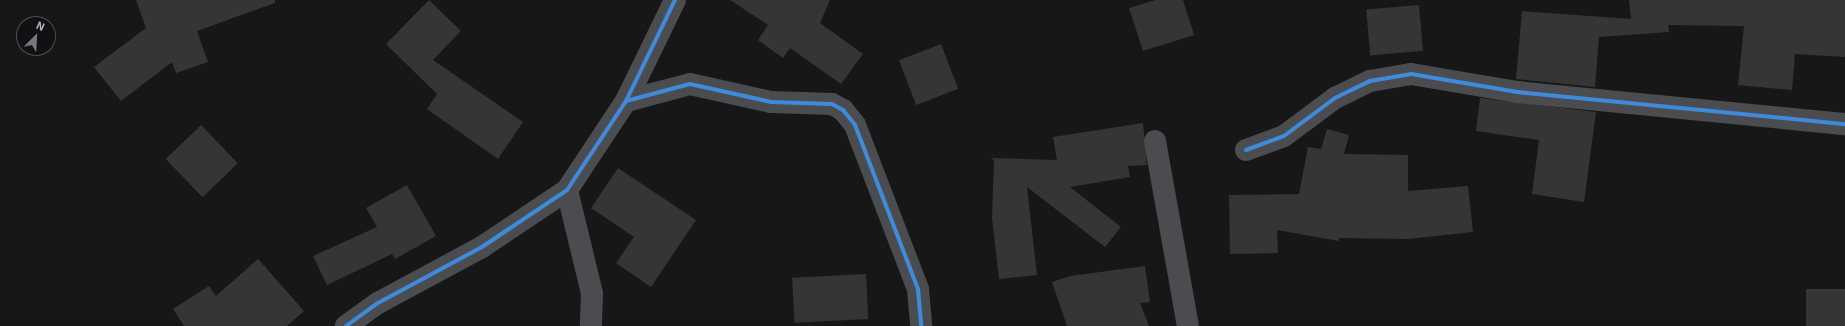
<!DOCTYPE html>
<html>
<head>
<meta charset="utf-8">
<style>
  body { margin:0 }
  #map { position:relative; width:1845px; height:326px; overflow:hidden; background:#171717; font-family:"IBM Plex Sans",sans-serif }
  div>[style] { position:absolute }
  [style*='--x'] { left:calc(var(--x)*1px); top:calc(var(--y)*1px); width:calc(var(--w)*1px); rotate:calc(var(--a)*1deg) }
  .building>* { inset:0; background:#353536; transform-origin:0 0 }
  .minor>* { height:22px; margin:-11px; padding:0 11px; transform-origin:11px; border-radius:11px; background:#4b4c50 }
  .cycleway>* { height:4px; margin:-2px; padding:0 2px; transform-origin:2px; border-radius:2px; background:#408adc }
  span { translate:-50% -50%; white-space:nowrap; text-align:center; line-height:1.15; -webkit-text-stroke:4px #111113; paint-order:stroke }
  .north { position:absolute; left:16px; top:16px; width:40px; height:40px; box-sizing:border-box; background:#111113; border:1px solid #4d4f55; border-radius:50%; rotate:24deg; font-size:11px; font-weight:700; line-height:16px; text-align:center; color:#a8adb8 }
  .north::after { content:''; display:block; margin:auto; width:14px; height:18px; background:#757880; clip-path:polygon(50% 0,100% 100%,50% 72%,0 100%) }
</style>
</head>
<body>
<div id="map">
  <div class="building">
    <div style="clip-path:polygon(136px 0,275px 0,275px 3px,197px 31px,208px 62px,176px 73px,172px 62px,121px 101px,94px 67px,146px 28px)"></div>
    <div style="clip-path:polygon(429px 0,461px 31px,433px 60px,523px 122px,498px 159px,427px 109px,437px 94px,386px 44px)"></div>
    <div style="clip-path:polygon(730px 0,830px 0,820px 23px,863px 54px,841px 84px,790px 48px,783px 58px,758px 40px,768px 25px)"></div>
    <div style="clip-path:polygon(1155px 0,1183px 0,1194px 35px,1143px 51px,1129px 8px)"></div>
    <div style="clip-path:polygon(1629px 0,1845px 0,1845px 57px,1795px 54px,1792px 90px,1738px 85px,1744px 26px,1668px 25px,1669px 32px,1599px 37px,1595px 87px,1516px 79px,1522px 11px,1631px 19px)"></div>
    <div style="left:1419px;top:5px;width:46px;height:53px;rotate:85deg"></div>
    <div style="left:941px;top:44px;width:48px;height:45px;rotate:69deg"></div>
    <div style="clip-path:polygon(1480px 98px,1596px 112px,1584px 202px,1532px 194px,1539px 140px,1476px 131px)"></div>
    <div style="clip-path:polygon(1143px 123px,1147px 165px,1128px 166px,1130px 177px,1070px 187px,1121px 227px,1105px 247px,1027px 187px,1037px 275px,999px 279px,992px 218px,994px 160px,990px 158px,1057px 160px,1053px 137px)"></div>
    <div style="left:201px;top:125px;width:53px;height:49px;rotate:46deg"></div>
    <div style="clip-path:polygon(1327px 129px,1349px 135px,1344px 154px,1408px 155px,1408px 191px,1468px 186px,1473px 232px,1408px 239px,1339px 238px,1339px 241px,1277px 230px,1278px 253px,1230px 254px,1229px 195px,1299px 194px,1308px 147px,1321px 149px)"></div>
    <div style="clip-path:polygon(618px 168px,696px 220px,651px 287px,616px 263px,634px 237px,591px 208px)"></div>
    <div style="clip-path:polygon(407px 185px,436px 236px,395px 259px,392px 254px,327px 285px,313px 256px,377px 227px,366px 208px)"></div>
    <div style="clip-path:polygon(258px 259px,304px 311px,287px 326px,184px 326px,173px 309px,209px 286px,216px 296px)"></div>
    <div style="clip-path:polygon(1145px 266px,1150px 302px,1140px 303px,1149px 326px,1067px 326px,1052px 282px,1070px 276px)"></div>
    <div style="left:866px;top:274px;width:45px;height:74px;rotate:87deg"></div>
    <div style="left:1806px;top:289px;width:39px;height:37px"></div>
  </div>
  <div class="minor">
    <div style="--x:626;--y:101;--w:66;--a:-14.9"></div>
    <div style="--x:690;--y:84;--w:83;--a:12.5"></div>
    <div style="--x:771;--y:102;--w:61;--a:1.9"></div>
    <div style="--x:832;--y:104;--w:13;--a:29"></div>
    <div style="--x:843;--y:110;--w:19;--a:51"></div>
    <div style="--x:855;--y:125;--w:176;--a:69"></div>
    <div style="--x:918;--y:289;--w:37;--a:85"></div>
    <div style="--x:1155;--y:141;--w:188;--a:79.9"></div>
    <div style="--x:1246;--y:150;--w:40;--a:-20.2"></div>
    <div style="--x:1284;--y:136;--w:64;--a:-36.7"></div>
    <div style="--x:1335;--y:98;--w:39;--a:-26"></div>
    <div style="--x:1370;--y:81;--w:42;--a:-9.7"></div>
    <div style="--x:1411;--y:74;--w:108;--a:9.6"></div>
    <div style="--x:1517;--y:92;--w:330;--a:5.6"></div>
    <div style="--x:567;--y:190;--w:106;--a:76.4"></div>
    <div style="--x:592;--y:293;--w:33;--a:92"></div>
    <div style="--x:346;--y:326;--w:39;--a:-36"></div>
    <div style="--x:378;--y:303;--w:118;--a:-28.3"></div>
    <div style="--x:482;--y:247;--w:102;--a:-33.8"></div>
    <div style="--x:567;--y:190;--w:107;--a:-56.5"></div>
    <div style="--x:626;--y:101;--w:112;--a:-64.1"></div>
  </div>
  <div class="cycleway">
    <div style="--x:626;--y:101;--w:66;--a:-14.9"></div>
    <div style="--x:690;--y:84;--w:83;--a:12.5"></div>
    <div style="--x:771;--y:102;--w:61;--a:1.9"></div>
    <div style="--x:832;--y:104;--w:13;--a:29"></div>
    <div style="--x:843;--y:110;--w:19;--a:51"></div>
    <div style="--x:855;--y:125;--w:176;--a:69"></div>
    <div style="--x:918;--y:289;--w:37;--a:85"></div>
    <div style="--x:1246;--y:150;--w:40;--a:-20.2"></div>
    <div style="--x:1284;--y:136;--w:64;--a:-36.7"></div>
    <div style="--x:1335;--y:98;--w:39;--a:-26"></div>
    <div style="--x:1370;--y:81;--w:42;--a:-9.7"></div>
    <div style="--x:1411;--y:74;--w:108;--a:9.6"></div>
    <div style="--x:1517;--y:92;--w:330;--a:5.6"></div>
    <div style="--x:346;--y:326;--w:39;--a:-36"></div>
    <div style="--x:378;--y:303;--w:118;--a:-28.3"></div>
    <div style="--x:482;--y:247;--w:102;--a:-33.8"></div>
    <div style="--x:567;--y:190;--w:107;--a:-56.5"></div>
    <div style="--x:626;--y:101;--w:112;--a:-64.1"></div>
  </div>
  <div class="north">N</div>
</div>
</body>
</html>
